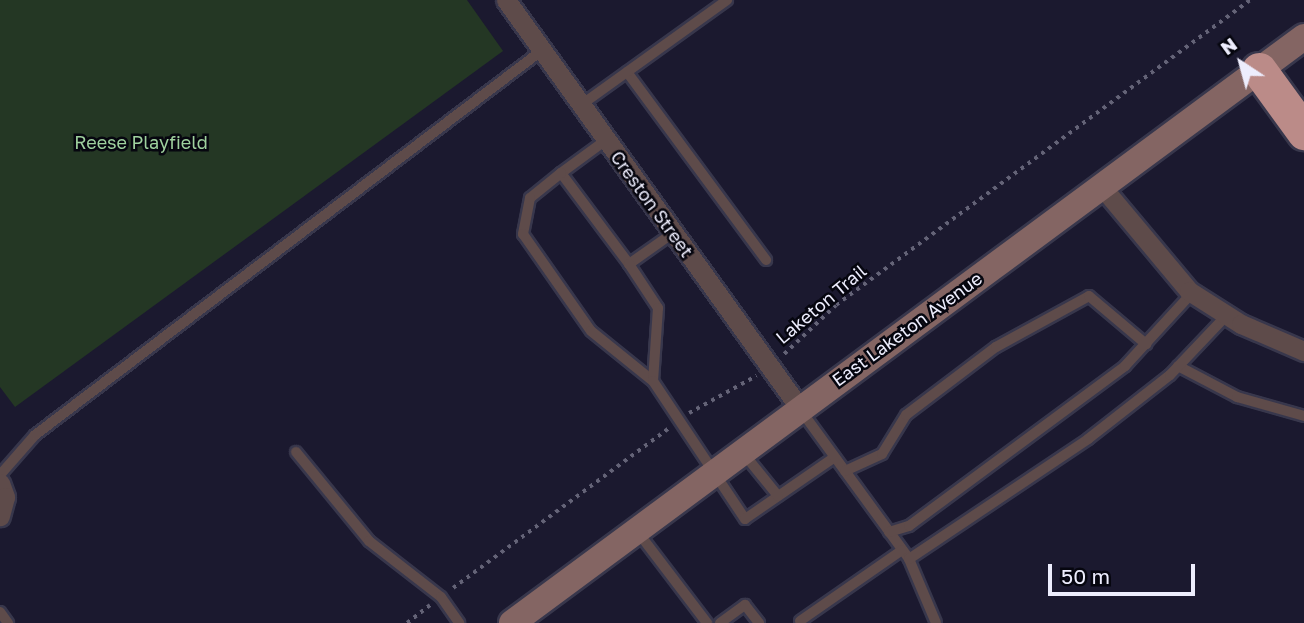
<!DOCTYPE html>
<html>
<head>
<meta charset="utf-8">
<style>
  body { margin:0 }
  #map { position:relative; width:1304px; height:623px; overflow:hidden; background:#1b192f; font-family:"Golos Text",sans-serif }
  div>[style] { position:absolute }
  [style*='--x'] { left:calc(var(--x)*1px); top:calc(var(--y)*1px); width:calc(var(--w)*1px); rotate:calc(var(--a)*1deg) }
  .green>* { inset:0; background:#243724 }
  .path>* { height:3.5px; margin-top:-1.75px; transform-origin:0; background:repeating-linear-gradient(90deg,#646377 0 3.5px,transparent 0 8.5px) }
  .roads { filter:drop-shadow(2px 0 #38374c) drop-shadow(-2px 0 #38374c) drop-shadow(0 2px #38374c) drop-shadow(0 -2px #38374c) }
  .service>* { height:10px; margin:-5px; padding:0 5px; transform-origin:5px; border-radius:5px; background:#5e4b4a }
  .minor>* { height:19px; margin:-9.5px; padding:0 9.5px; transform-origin:9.5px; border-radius:9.5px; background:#5e4b4a }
  .secondary>* { height:26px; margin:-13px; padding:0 13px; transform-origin:13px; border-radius:13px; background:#846563 }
  .motorway>* { height:35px; margin:-17.5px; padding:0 17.5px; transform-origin:17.5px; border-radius:17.5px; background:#bb8b88 }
  span { translate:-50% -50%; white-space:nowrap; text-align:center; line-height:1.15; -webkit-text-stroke:5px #06060f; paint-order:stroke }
  .park-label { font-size:18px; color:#9fd19e }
  .street-label { font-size:18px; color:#ededfd }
  .north { position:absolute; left:1206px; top:28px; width:70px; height:70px; -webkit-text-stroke:5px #06060f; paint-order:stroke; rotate:324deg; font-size:19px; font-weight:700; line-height:28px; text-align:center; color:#ededfd }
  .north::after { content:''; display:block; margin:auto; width:24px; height:32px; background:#ededfd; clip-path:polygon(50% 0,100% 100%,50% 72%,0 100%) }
  .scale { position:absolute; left:1048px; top:564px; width:147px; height:32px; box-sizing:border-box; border:4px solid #ededfd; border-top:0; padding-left:9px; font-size:21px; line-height:24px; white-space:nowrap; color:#ededfd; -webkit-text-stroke:5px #06060f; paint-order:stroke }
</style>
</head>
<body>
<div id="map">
  <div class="green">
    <div style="clip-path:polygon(0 0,467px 0,503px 51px,15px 407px,0 387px)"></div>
  </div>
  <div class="path">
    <div style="--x:784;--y:354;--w:71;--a:-43.3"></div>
    <div style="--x:836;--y:305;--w:514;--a:-36.38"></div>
    <div style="--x:689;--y:413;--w:77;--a:-28.9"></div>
    <div style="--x:453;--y:588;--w:269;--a:-36.5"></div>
    <div style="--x:407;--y:623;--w:29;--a:-38"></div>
  </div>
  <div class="roads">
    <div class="service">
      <div style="--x:627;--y:72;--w:234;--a:53.5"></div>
      <div style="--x:581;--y:105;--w:180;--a:-35.7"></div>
      <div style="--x:606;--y:140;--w:56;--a:143.7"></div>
      <div style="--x:561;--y:173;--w:114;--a:53.2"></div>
      <div style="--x:561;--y:173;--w:40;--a:141"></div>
      <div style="--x:530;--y:198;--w:37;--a:101"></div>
      <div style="--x:523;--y:234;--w:118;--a:55"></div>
      <div style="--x:591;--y:331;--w:80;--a:38.9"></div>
      <div style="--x:673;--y:233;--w:54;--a:144.8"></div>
      <div style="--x:629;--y:264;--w:53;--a:56.6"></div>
      <div style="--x:658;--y:308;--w:73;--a:93.9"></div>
      <div style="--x:653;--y:381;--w:166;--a:56.3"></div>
      <div style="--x:745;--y:519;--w:109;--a:-34.6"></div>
      <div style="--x:1178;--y:366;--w:67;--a:27.7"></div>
      <div style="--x:1237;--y:397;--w:70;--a:15.8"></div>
      <div style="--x:802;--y:412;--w:182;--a:53.9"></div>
      <div style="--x:909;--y:559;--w:69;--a:67.1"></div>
      <div style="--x:296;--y:452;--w:115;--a:50.6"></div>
      <div style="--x:369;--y:541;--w:91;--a:37.9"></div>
      <div style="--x:441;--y:597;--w:32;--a:55"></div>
      <div style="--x:744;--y:454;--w:54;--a:51"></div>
      <div style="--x:845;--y:471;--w:41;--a:-24.7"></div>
      <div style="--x:882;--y:454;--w:46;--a:-58.4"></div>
      <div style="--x:906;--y:415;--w:113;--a:-37.1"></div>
      <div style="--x:996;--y:347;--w:106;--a:-28.7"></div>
      <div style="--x:1089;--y:296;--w:75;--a:40.1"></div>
      <div style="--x:0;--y:475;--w:53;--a:-48.8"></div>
      <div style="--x:35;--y:435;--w:635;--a:-37.19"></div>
      <div style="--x:637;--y:531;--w:116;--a:52.7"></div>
      <div style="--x:889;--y:532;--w:21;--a:-17"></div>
      <div style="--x:909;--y:526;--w:269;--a:-36.5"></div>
      <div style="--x:1125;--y:366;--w:99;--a:-47.5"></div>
      <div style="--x:909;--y:559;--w:216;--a:-33.8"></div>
      <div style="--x:1088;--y:439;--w:104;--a:-38"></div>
      <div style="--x:1170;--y:375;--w:83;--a:-46.5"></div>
      <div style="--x:0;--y:612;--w:14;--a:54"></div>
      <div style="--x:800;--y:621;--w:124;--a:-34.8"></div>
      <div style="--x:720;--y:623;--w:31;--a:-36"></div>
      <div style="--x:745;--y:605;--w:23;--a:52"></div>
    </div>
    <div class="minor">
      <div style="--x:506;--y:0;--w:501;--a:54.25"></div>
      <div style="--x:1103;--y:188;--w:134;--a:50.1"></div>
      <div style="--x:1189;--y:291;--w:62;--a:32.4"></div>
      <div style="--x:1241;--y:324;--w:69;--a:23.2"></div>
      <div style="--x:0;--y:483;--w:15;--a:70"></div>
      <div style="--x:5;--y:497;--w:20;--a:105"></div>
    </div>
    <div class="secondary">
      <div style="--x:512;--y:623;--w:985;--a:-36.5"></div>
    </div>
    <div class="motorway">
      <div style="--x:1259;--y:70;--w:77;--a:54"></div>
    </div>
  </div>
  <div class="park-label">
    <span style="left:141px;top:142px">Reese Playfield</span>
  </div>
  <div class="street-label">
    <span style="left:652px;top:204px;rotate:54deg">Creston Street</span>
    <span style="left:821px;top:304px;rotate:-40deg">Laketon Trail</span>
    <span style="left:907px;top:329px;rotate:-36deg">East Laketon Avenue</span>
  </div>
  <div class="north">N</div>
  <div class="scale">50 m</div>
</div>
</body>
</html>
